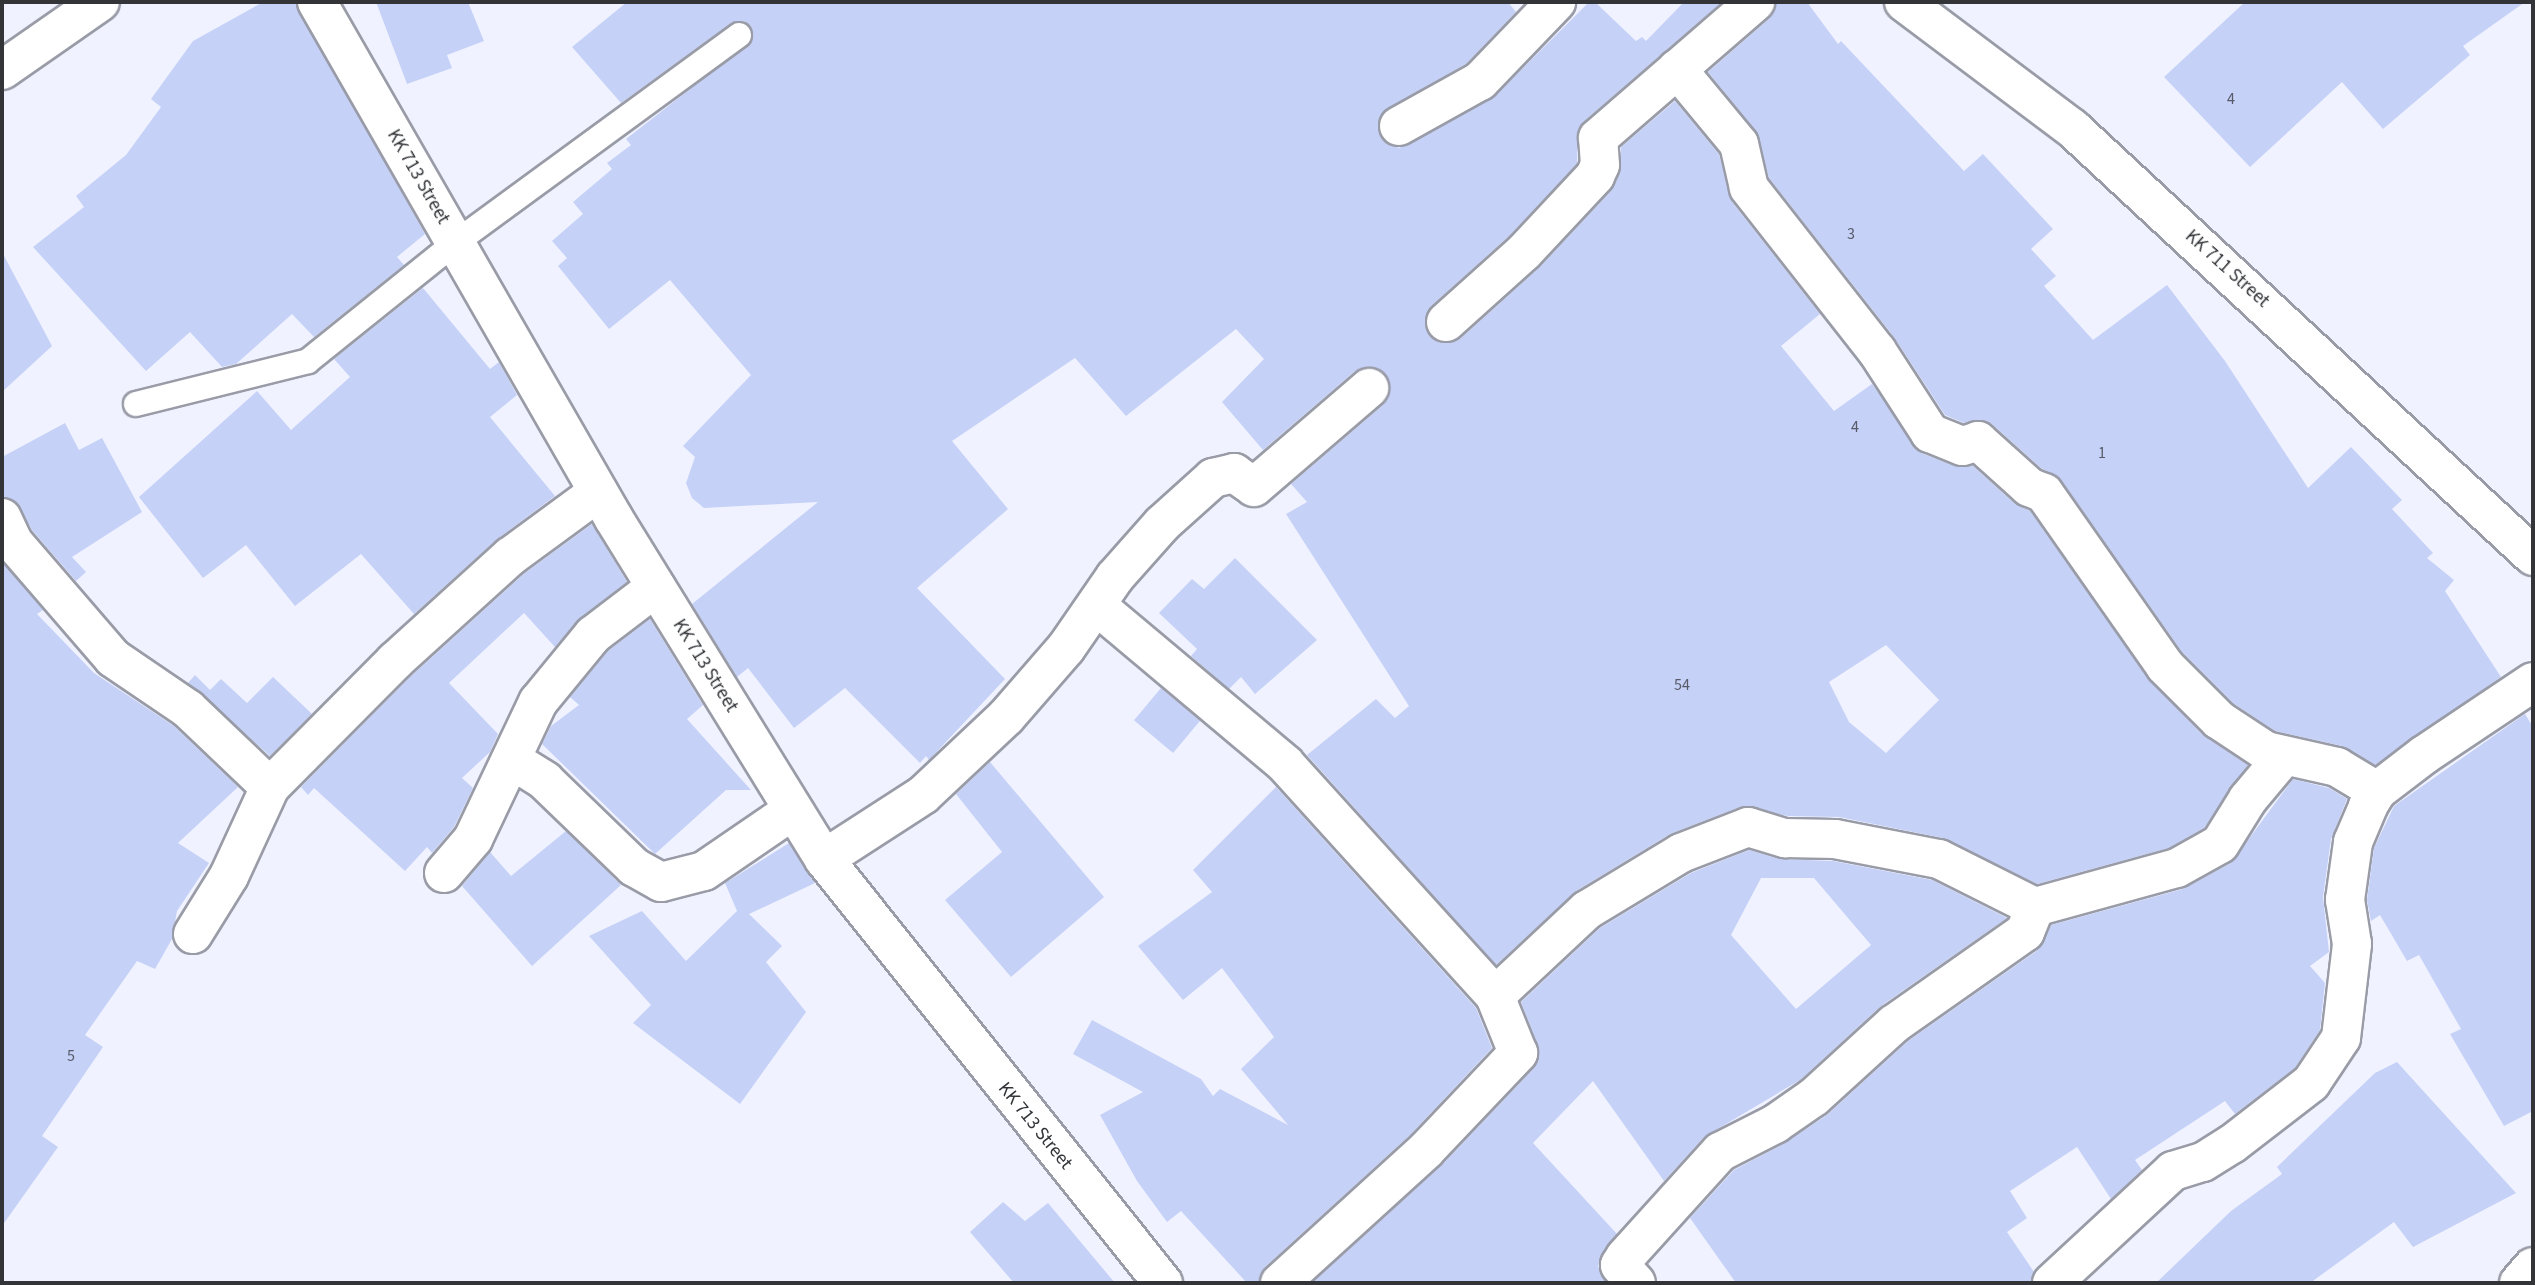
<!DOCTYPE html>
<html>
<head>
<meta charset="utf-8">
<style>
  body { margin:0 }
  #map { position:relative; width:2535px; height:1285px; overflow:hidden; background:#f0f3ff; font-family:"Source Sans 3",sans-serif }
  div>[style] { position:absolute }
  [style*='--x'] { left:calc(var(--x)*1px); top:calc(var(--y)*1px); width:calc(var(--w)*1px); rotate:calc(var(--a)*1deg) }
  .building>* { inset:0; background:#c6d1f8; transform-origin:0 0 }
  .roads { filter:drop-shadow(2px 0 #999ca7) drop-shadow(-2px 0 #999ca7) drop-shadow(0 2px #999ca7) drop-shadow(0 -2px #999ca7) }
  .lane>* { height:24px; margin:-12px; padding:0 12px; transform-origin:12px; border-radius:12px; background:#fff }
  .street>* { height:38px; margin:-19px; padding:0 19px; transform-origin:19px; border-radius:19px; background:#fff }
  .secondary>* { height:38px; margin:-19px; padding:0 19px; transform-origin:19px; border-radius:19px; background:#fff }
  span { translate:-50% -50%; white-space:nowrap; text-align:center; line-height:1.15; -webkit-text-stroke:7px #fff; paint-order:stroke }
  .number-label { font-size:16px; color:#575b68 }
  .number-label span { -webkit-text-stroke-width:0 }
  .street-label { font-size:19px; color:#323438 }
  .frame { position:absolute; inset:0; border:4px solid #323438; pointer-events:none }
</style>
</head>
<body>
<div id="map">
  <div class="building">
    <div style="clip-path:polygon(263px 2px,295px 2px,425px 234px,397px 257px,404px 265px,314px 337px,292px 314px,236px 364px,222px 367px,190px 332px,146px 371px,33px 247px,84px 207px,76px 196px,126px 155px,161px 107px,151px 99px,193px 41px)"></div>
    <div style="clip-path:polygon(376px 2px,468px 2px,484px 41px,447px 55px,452px 68px,407px 84px)"></div>
    <div style="clip-path:polygon(evenodd,627px 2px,1508px 2px,1516px 12px,1467px 63px,1381px 114px,1380px 137px,1399px 148px,1495px 96px,1589px 2px,1595px 2px,1636px 41px,1642px 37px,1646px 41px,1684px 2px,1722px 2px,1583px 122px,1578px 130px,1577px 164px,1509px 236px,1431px 306px,1425px 326px,1429px 336px,1440px 343px,1460px 339px,1539px 268px,1611px 191px,1620px 173px,1621px 147px,1675px 101px,1719px 154px,1732px 202px,1820px 314px,1781px 346px,1834px 411px,1872px 384px,1921px 453px,1955px 466px,1973px 466px,2014px 503px,2030px 511px,2150px 681px,2204px 736px,2248px 765px,2204px 828px,2169px 848px,2037px 884px,1943px 838px,1839px 817px,1788px 816px,1740px 807px,1670px 834px,1576px 891px,1496px 965px,1307px 755px,1376px 699px,1395px 718px,1409px 706px,1286px 514px,1307px 502px,1291px 484px,1383px 405px,1390px 383px,1377px 368px,1355px 371px,1263px 450px,1222px 402px,1264px 359px,1236px 329px,1126px 416px,1075px 358px,952px 441px,1008px 509px,917px 588px,1005px 679px,929px 760px,926px 756px,920px 763px,845px 688px,794px 728px,748px 668px,737px 677px,692px 604px,818px 502px,704px 508px,692px 498px,686px 483px,695px 457px,683px 446px,751px 375px,670px 280px,609px 329px,558px 266px,567px 258px,552px 241px,583px 214px,573px 202px,612px 169px,607px 163px,631px 145px,626px 139px,753px 40px,751px 26px,744px 21px,731px 23px,621px 103px,572px 47px,627px 2px,1886px 645px,1939px 700px,1886px 753px,1849px 722px,1829px 682px,1886px 645px)"></div>
    <div style="clip-path:polygon(1776px 2px,1807px 2px,1838px 44px,1841px 41px,1964px 171px,1983px 154px,2053px 229px,2031px 249px,2056px 276px,2044px 286px,2093px 340px,2167px 285px,2225px 361px,2308px 488px,2351px 447px,2402px 500px,2392px 509px,2433px 553px,2427px 558px,2454px 580px,2445px 591px,2501px 677px,2376px 765px,2342px 746px,2275px 731px,2233px 703px,2182px 652px,2061px 480px,2041px 468px,1992px 424px,1982px 420px,1964px 423px,1945px 415px,1894px 337px,1769px 178px,1756px 131px,1708px 72px,1769px 19px)"></div>
    <div style="clip-path:polygon(2245px 2px,2525px 2px,2463px 46px,2470px 55px,2383px 129px,2342px 82px,2250px 167px,2164px 77px)"></div>
    <div style="clip-path:polygon(2px 252px,52px 346px,2px 392px)"></div>
    <div style="clip-path:polygon(423px 288px,490px 369px,499px 362px,517px 395px,490px 417px,555px 496px,496px 540px,414px 614px,361px 554px,295px 606px,246px 545px,203px 578px,139px 497px,257px 391px,291px 430px,350px 377px,334px 359px)"></div>
    <div style="clip-path:polygon(65px 423px,79px 450px,102px 438px,142px 512px,72px 557px,86px 572px,76px 581px,32px 530px,15px 501px,2px 497px,2px 457px)"></div>
    <div style="clip-path:polygon(592px 524px,627px 582px,580px 618px,555px 647px,524px 613px,449px 683px,498px 734px,490px 752px,462px 778px,473px 788px,454px 827px,432px 853px,427px 847px,405px 871px,314px 788px,308px 795px,301px 787px,410px 677px,525px 573px)"></div>
    <div style="clip-path:polygon(1235px 558px,1317px 640px,1255px 694px,1241px 677px,1229px 689px,1191px 656px,1197px 649px,1159px 613px,1192px 579px,1204px 589px)"></div>
    <div style="clip-path:polygon(2px 562px,43px 610px,37px 614px,94px 673px,174px 726px,238px 787px,178px 843px,209px 863px,177px 911px,172px 939px,155px 969px,137px 961px,85px 1035px,103px 1047px,42px 1136px,58px 1147px,2px 1226px)"></div>
    <div style="clip-path:polygon(650px 619px,703px 705px,687px 719px,751px 790px,726px 790px,655px 854px,542px 744px,551px 726px,579px 705px,570px 697px,608px 651px)"></div>
    <div style="clip-path:polygon(195px 675px,210px 690px,221px 679px,247px 703px,273px 677px,312px 714px,270px 756px,188px 683px)"></div>
    <div style="left:1161px;top:688px;width:51px;height:42px;rotate:40deg"></div>
    <div style="clip-path:polygon(2525px 714px,2533px 727px,2533px 1111px,2504px 1126px,2450px 1034px,2461px 1029px,2419px 955px,2407px 961px,2380px 915px,2371px 921px,2367px 900px,2374px 848px,2394px 806px)"></div>
    <div style="clip-path:polygon(990px 762px,1104px 897px,1011px 977px,945px 900px,1002px 852px,956px 794px)"></div>
    <div style="clip-path:polygon(2293px 779px,2329px 788px,2347px 799px,2331px 839px,2323px 897px,2329px 952px,2310px 966px,2325px 983px,2320px 1030px,2295px 1068px,2235px 1114px,2225px 1101px,2135px 1160px,2142px 1170px,2111px 1199px,2077px 1147px,2010px 1191px,2027px 1218px,2007px 1232px,2034px 1272px,2031px 1283px,1736px 1283px,1690px 1218px,1734px 1170px,1785px 1143px,1827px 1115px,1908px 1041px,2038px 950px,2051px 925px,2183px 889px,2231px 863px)"></div>
    <div style="clip-path:polygon(1276px 787px,1476px 1008px,1492px 1048px,1411px 1134px,1265px 1267px,1259px 1283px,1247px 1283px,1181px 1211px,1167px 1222px,1137px 1181px,1100px 1115px,1143px 1092px,1073px 1054px,1092px 1020px,1201px 1079px,1213px 1096px,1220px 1089px,1288px 1125px,1241px 1069px,1274px 1037px,1222px 968px,1183px 1000px,1138px 946px,1212px 892px,1193px 870px)"></div>
    <div style="clip-path:polygon(566px 831px,621px 885px,532px 966px,462px 886px,490px 852px,511px 876px)"></div>
    <div style="clip-path:polygon(789px 843px,815px 883px,749px 914px,782px 946px,766px 962px,806px 1012px,740px 1104px,633px 1023px,651px 1005px,589px 936px,642px 911px,686px 961px,737px 911px,725px 883px)"></div>
    <div style="clip-path:polygon(evenodd,1749px 850px,1779px 859px,1833px 861px,1932px 880px,2007px 918px,1881px 1006px,1800px 1080px,1704px 1137px,1664px 1181px,1593px 1081px,1533px 1143px,1617px 1234px,1598px 1266px,1607px 1283px,1312px 1283px,1441px 1166px,1534px 1068px,1538px 1046px,1521px 1002px,1600px 928px,1691px 873px,1749px 850px,1761px 878px,1814px 878px,1871px 945px,1796px 1009px,1731px 935px,1761px 878px)"></div>
    <div style="clip-path:polygon(2397px 1062px,2516px 1193px,2413px 1247px,2394px 1222px,2310px 1283px,2156px 1283px,2231px 1211px,2282px 1174px,2277px 1167px,2375px 1073px)"></div>
    <div style="clip-path:polygon(1003px 1202px,1025px 1221px,1048px 1203px,1115px 1283px,1014px 1283px,970px 1232px)"></div>
  </div>
  <div class="roads">
    <div class="lane">
      <div style="--x:136;--y:404;--w:177;--a:-14"></div>
      <div style="--x:308;--y:361;--w:189;--a:-38.8"></div>
      <div style="--x:455;--y:243;--w:352;--a:-36.2"></div>
    </div>
    <div class="street">
      <div style="--x:317;--y:2;--w:596;--a:60.12"></div>
      <div style="--x:614;--y:519;--w:400;--a:58.3"></div>
      <div style="--x:824;--y:859;--w:543;--a:51.36"></div>
      <div style="--x:1904;--y:2;--w:210;--a:36.9"></div>
      <div style="--x:2072;--y:128;--w:629;--a:42.87"></div>
      <div style="--x:1677;--y:69;--w:97;--a:50.4"></div>
      <div style="--x:1739;--y:144;--w:45;--a:77.2"></div>
      <div style="--x:1749;--y:188;--w:207;--a:51.9"></div>
      <div style="--x:1877;--y:351;--w:98;--a:57.1"></div>
      <div style="--x:1930;--y:433;--w:35;--a:22"></div>
      <div style="--x:1963;--y:446;--w:16;--a:-18"></div>
      <div style="--x:1978;--y:441;--w:69;--a:42"></div>
      <div style="--x:2029;--y:487;--w:16;--a:22"></div>
      <div style="--x:2044;--y:493;--w:211;--a:55"></div>
      <div style="--x:2165;--y:666;--w:76;--a:45"></div>
      <div style="--x:2219;--y:720;--w:56;--a:33.4"></div>
      <div style="--x:2266;--y:751;--w:73;--a:12.7"></div>
      <div style="--x:2337;--y:767;--w:47;--a:31"></div>
      <div style="--x:1399;--y:126;--w:93;--a:-29.1"></div>
      <div style="--x:1480;--y:81;--w:110;--a:-46.1"></div>
      <div style="--x:1446;--y:322;--w:105;--a:-41.9"></div>
      <div style="--x:1524;--y:252;--w:104;--a:-46.9"></div>
      <div style="--x:1595;--y:176;--w:12;--a:-66"></div>
      <div style="--x:1600;--y:165;--w:27;--a:-94"></div>
      <div style="--x:1598;--y:138;--w:208;--a:-40.9"></div>
      <div style="--x:2;--y:518;--w:26;--a:65"></div>
      <div style="--x:13;--y:542;--w:153;--a:49.2"></div>
      <div style="--x:113;--y:658;--w:91;--a:34.2"></div>
      <div style="--x:188;--y:709;--w:113;--a:43.6"></div>
      <div style="--x:1097;--y:606;--w:246;--a:40"></div>
      <div style="--x:1285;--y:764;--w:313;--a:47.8"></div>
      <div style="--x:1495;--y:996;--w:126;--a:-43.1"></div>
      <div style="--x:1587;--y:910;--w:110;--a:-31.2"></div>
      <div style="--x:1681;--y:853;--w:72;--a:-21.2"></div>
      <div style="--x:1748;--y:827;--w:39;--a:17"></div>
      <div style="--x:1785;--y:838;--w:50;--a:1.1"></div>
      <div style="--x:1835;--y:839;--w:106;--a:10.9"></div>
      <div style="--x:1939;--y:859;--w:107;--a:26.6"></div>
      <div style="--x:512;--y:760;--w:39;--a:32"></div>
      <div style="--x:545;--y:781;--w:124;--a:44"></div>
      <div style="--x:634;--y:867;--w:31;--a:29"></div>
      <div style="--x:661;--y:882;--w:44;--a:-14.3"></div>
      <div style="--x:704;--y:871;--w:108;--a:-34.4"></div>
      <div style="--x:824;--y:859;--w:118;--a:-32.9"></div>
      <div style="--x:923;--y:795;--w:114;--a:-43.2"></div>
      <div style="--x:1006;--y:717;--w:91;--a:-49"></div>
      <div style="--x:1066;--y:648;--w:86;--a:-55.4"></div>
      <div style="--x:1115;--y:577;--w:71;--a:-48.4"></div>
      <div style="--x:1162;--y:524;--w:69;--a:-42"></div>
      <div style="--x:1213;--y:478;--w:22;--a:-13"></div>
      <div style="--x:1234;--y:473;--w:24;--a:35"></div>
      <div style="--x:1254;--y:487;--w:152;--a:-40.7"></div>
      <div style="--x:444;--y:873;--w:45;--a:-49.5"></div>
      <div style="--x:473;--y:839;--w:152;--a:-64.6"></div>
      <div style="--x:538;--y:702;--w:87;--a:-50.6"></div>
      <div style="--x:593;--y:635;--w:79;--a:-37.3"></div>
      <div style="--x:193;--y:934;--w:68;--a:-58.2"></div>
      <div style="--x:229;--y:876;--w:98;--a:-65.3"></div>
      <div style="--x:270;--y:787;--w:177;--a:-45.2"></div>
      <div style="--x:395;--y:661;--w:156;--a:-42.2"></div>
      <div style="--x:511;--y:556;--w:108;--a:-36.3"></div>
      <div style="--x:1280;--y:1283;--w:197;--a:-42.3"></div>
      <div style="--x:1426;--y:1150;--w:134;--a:-46.5"></div>
      <div style="--x:1518;--y:1053;--w:61;--a:-112"></div>
      <div style="--x:1636;--y:1283;--w:24;--a:-132"></div>
      <div style="--x:1620;--y:1265;--w:9;--a:-58"></div>
      <div style="--x:1625;--y:1257;--w:142;--a:-47.9"></div>
      <div style="--x:1720;--y:1152;--w:62;--a:-27"></div>
      <div style="--x:1775;--y:1124;--w:47;--a:-34.7"></div>
      <div style="--x:1814;--y:1097;--w:108;--a:-42.4"></div>
      <div style="--x:1894;--y:1024;--w:160;--a:-35.1"></div>
      <div style="--x:2025;--y:932;--w:27;--a:-68"></div>
      <div style="--x:2035;--y:907;--w:147;--a:-15.4"></div>
      <div style="--x:2177;--y:868;--w:49;--a:-29.2"></div>
      <div style="--x:2220;--y:844;--w:53;--a:-58.1"></div>
      <div style="--x:2248;--y:799;--w:56;--a:-50.1"></div>
      <div style="--x:2052;--y:1283;--w:165;--a:-42.8"></div>
      <div style="--x:2173;--y:1171;--w:31;--a:-17"></div>
      <div style="--x:2203;--y:1162;--w:34;--a:-32"></div>
      <div style="--x:2232;--y:1144;--w:100;--a:-37.7"></div>
      <div style="--x:2311;--y:1083;--w:54;--a:-56.3"></div>
      <div style="--x:2341;--y:1038;--w:95;--a:-83.3"></div>
      <div style="--x:2352;--y:944;--w:45;--a:-99"></div>
      <div style="--x:2345;--y:900;--w:59;--a:-82.1"></div>
      <div style="--x:2353;--y:842;--w:39;--a:-67"></div>
      <div style="--x:2368;--y:806;--w:17;--a:-59"></div>
      <div style="--x:2377;--y:791;--w:59;--a:-37.5"></div>
      <div style="--x:2424;--y:755;--w:131;--a:-33.8"></div>
      <div style="--x:2519;--y:1283;--w:21;--a:-49"></div>
    </div>
    <div class="secondary">
      <div style="--x:2;--y:70;--w:119;--a:-34.8"></div>
    </div>
  </div>
  <div class="number-label">
    <span style="left:2231px;top:99px">4</span>
    <span style="left:1851px;top:234px">3</span>
    <span style="left:1855px;top:427px">4</span>
    <span style="left:2102px;top:453px">1</span>
    <span style="left:1682px;top:685px">54</span>
    <span style="left:71px;top:1056px">5</span>
  </div>
  <div class="street-label">
    <span style="left:418px;top:177px;rotate:60deg">KK 713 Street</span>
    <span style="left:2227px;top:269px;rotate:42deg">KK 711 Street</span>
    <span style="left:705px;top:666px;rotate:58deg">KK 713 Street</span>
    <span style="left:1035px;top:1126px;rotate:51deg">KK 713 Street</span>
  </div>
  <div class="frame"></div>
</div>
</body>
</html>
